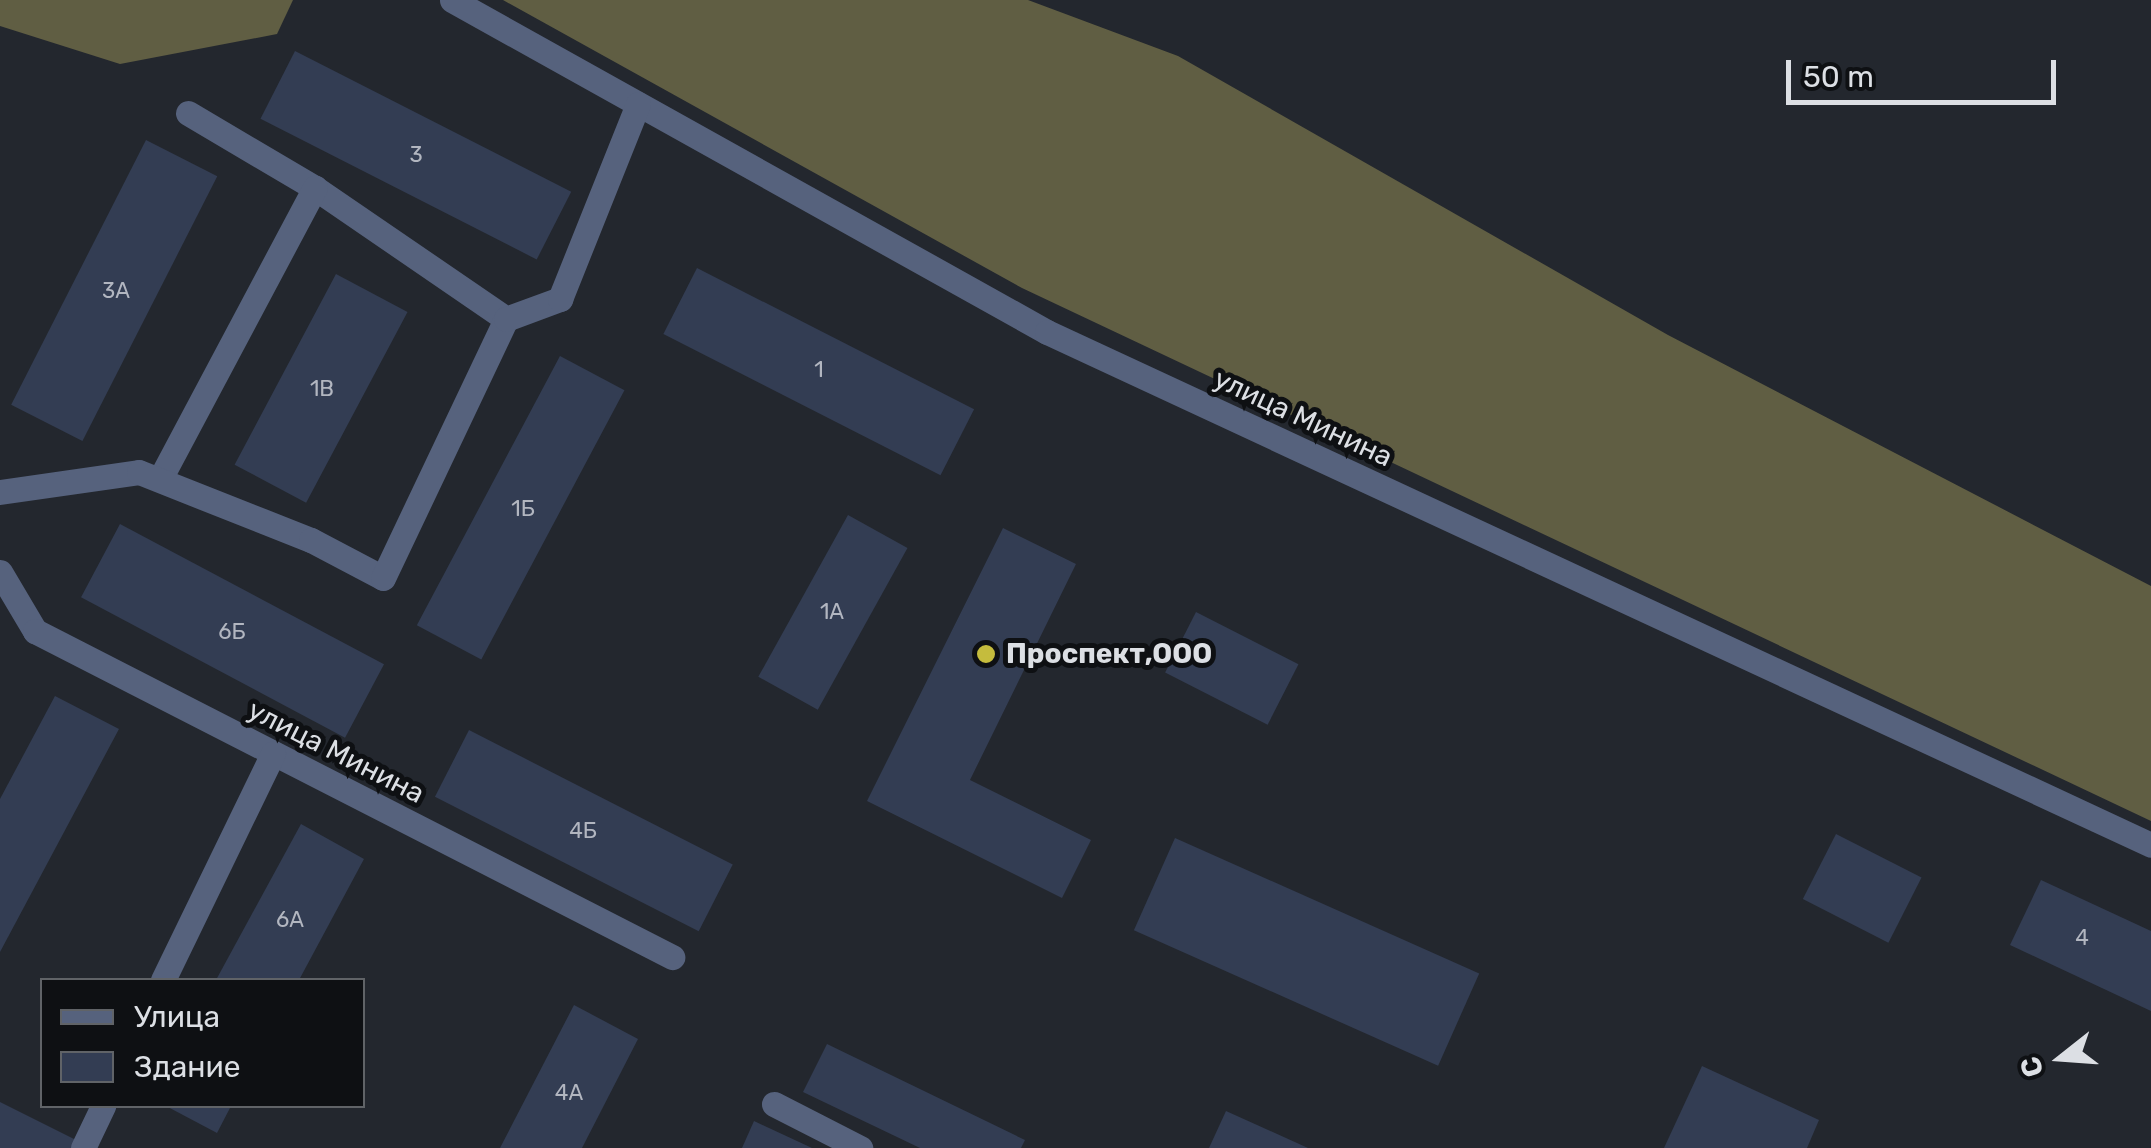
<!DOCTYPE html>
<html>
<head>
<meta charset="utf-8">
<style>
  body { margin:0 }
  #map { position:relative; width:2151px; height:1148px; overflow:hidden; background:#23272e; font-family:Rubik,sans-serif }
  div>[style] { position:absolute }
  [style*='--x'] { left:calc(var(--x)*1px); top:calc(var(--y)*1px); width:calc(var(--w)*1px); rotate:calc(var(--a)*1deg) }
  .forest>* { inset:0; background:#605e43 }
  .building>* { inset:0; background:#333d53; transform-origin:0 0 }
  .minor>* { height:25px; margin:-12.5px; padding:0 12.5px; transform-origin:12.5px; border-radius:12.5px; background:#56627d }
  .dots>* { width:28px; height:28px; translate:-50% -50%; box-sizing:border-box; border:5px solid #0e1013; border-radius:50% }
  span { translate:-50% -50%; white-space:nowrap; text-align:center; line-height:1.15; -webkit-text-stroke:10px #0e1013; paint-order:stroke }
  .number-label { font-size:22px; color:#b2b6c0 }
  .number-label span { -webkit-text-stroke-width:0 }
  .street-label { font-size:28px; color:#dcdfe4 }
  .poi-label { font-size:28px; color:#dcdfe4; font-weight:700 }
  .left { translate:0 -50%; text-align:left }
  .legend { position:absolute; left:40px; top:978px; width:325px; height:130px; box-sizing:border-box; background:#0e1013; border:2px solid #606367; margin:0; padding:12px 18px; list-style:none; font-size:30px; color:#dcdfe4 }
  .legend li { display:flex; align-items:center; gap:20px; height:50px }
  .legend b { width:50px; border:2px solid #606367 }
  .north { position:absolute; left:2011px; top:1008px; width:100px; height:100px; -webkit-text-stroke:8px #0e1013; paint-order:stroke; rotate:253deg; font-size:28px; font-weight:700; line-height:40px; text-align:center; color:#dcdfe4 }
  .north::after { content:''; display:block; margin:auto; width:35px; height:45px; background:#dcdfe4; clip-path:polygon(50% 0,100% 100%,50% 72%,0 100%) }
  .scale { position:absolute; left:1786px; top:60px; width:270px; height:45px; box-sizing:border-box; border:5px solid #dcdfe4; border-top:0; padding-left:12px; font-size:30px; line-height:35px; white-space:nowrap; color:#dcdfe4; -webkit-text-stroke:8px #0e1013; paint-order:stroke }
</style>
</head>
<body>
<div id="map">
  <div class="forest">
    <div style="clip-path:polygon(0 0,293px 0,277px 34px,120px 64px,0 26px)"></div>
    <div style="clip-path:polygon(503px 0,1028px 0,1178px 56px,1668px 335px,2151px 586px,2151px 821px,1022px 288px)"></div>
  </div>
  <div class="building">
    <div style="left:295px;top:51px;width:310px;height:76px;rotate:27deg"></div>
    <div style="left:146px;top:140px;width:80px;height:297px;rotate:27deg"></div>
    <div style="left:697px;top:268px;width:311px;height:74px;rotate:27deg"></div>
    <div style="left:336px;top:274px;width:81px;height:216px;rotate:28deg"></div>
    <div style="left:560px;top:356px;width:73px;height:305px;rotate:28deg"></div>
    <div style="left:848px;top:515px;width:68px;height:185px;rotate:29deg"></div>
    <div style="left:120px;top:524px;width:299px;height:83px;rotate:28deg"></div>
    <div style="clip-path:polygon(1003px 528px,1076px 564px,970px 780px,1091px 840px,1062px 898px,867px 801px)"></div>
    <div style="left:1196px;top:612px;width:115px;height:68px;rotate:27deg"></div>
    <div style="clip-path:polygon(55px 696px,119px 729px,0 952px,0 799px)"></div>
    <div style="left:469px;top:730px;width:296px;height:75px;rotate:27deg"></div>
    <div style="clip-path:polygon(301px 824px,364px 859px,299px 980px,216px 980px)"></div>
    <div style="left:1836px;top:834px;width:96px;height:73px;rotate:27deg"></div>
    <div style="left:1175px;top:838px;width:333px;height:101px;rotate:24deg"></div>
    <div style="clip-path:polygon(2041px 880px,2151px 931px,2151px 1011px,2010px 945px)"></div>
    <div style="clip-path:polygon(574px 1005px,638px 1039px,582px 1148px,500px 1148px)"></div>
    <div style="clip-path:polygon(827px 1044px,1025px 1140px,1021px 1148px,920px 1148px,803px 1092px)"></div>
    <div style="clip-path:polygon(1702px 1066px,1819px 1120px,1807px 1148px,1664px 1148px)"></div>
    <div style="clip-path:polygon(0 1102px,76px 1140px,72px 1148px,0 1148px)"></div>
    <div style="clip-path:polygon(166px 1106px,231px 1106px,217px 1133px)"></div>
    <div style="clip-path:polygon(1226px 1111px,1308px 1148px,1209px 1148px)"></div>
    <div style="clip-path:polygon(754px 1121px,812px 1148px,742px 1148px)"></div>
  </div>
  <div class="minor">
    <div style="--x:452;--y:0;--w:681;--a:29.16"></div>
    <div style="--x:1047;--y:332;--w:1217;--a:24.92"></div>
    <div style="--x:188;--y:113;--w:147;--a:30.6"></div>
    <div style="--x:315;--y:188;--w:232;--a:34.4"></div>
    <div style="--x:160;--y:479;--w:330;--a:-62"></div>
    <div style="--x:0;--y:492;--w:140;--a:-8.2"></div>
    <div style="--x:139;--y:472;--w:185;--a:21.6"></div>
    <div style="--x:311;--y:540;--w:81;--a:27.8"></div>
    <div style="--x:383;--y:578;--w:287;--a:-64.6"></div>
    <div style="--x:506;--y:319;--w:58;--a:-20.3"></div>
    <div style="--x:560;--y:299;--w:210;--a:-68.2"></div>
    <div style="--x:0;--y:572;--w:69;--a:59.3"></div>
    <div style="--x:35;--y:631;--w:716;--a:27.1"></div>
    <div style="--x:163;--y:980;--w:252;--a:-64.1"></div>
    <div style="--x:774;--y:1104;--w:97;--a:27.1"></div>
    <div style="--x:83;--y:1148;--w:47;--a:-64.5"></div>
  </div>
  <div class="dots">
    <div style="left:986px;top:654px;background:#c5bc3d"></div>
  </div>
  <div class="number-label">
    <span style="left:416px;top:155px">3</span>
    <span style="left:116px;top:291px">3А</span>
    <span style="left:819px;top:370px">1</span>
    <span style="left:322px;top:389px">1В</span>
    <span style="left:523px;top:509px">1Б</span>
    <span style="left:832px;top:612px">1А</span>
    <span style="left:232px;top:632px">6Б</span>
    <span style="left:583px;top:831px">4Б</span>
    <span style="left:290px;top:920px">6А</span>
    <span style="left:2082px;top:938px">4</span>
    <span style="left:569px;top:1093px">4А</span>
  </div>
  <div class="street-label">
    <span style="left:1303px;top:418px;rotate:25deg">улица Минина</span>
    <span style="left:336px;top:752px;rotate:27deg">улица Минина</span>
  </div>
  <div class="poi-label">
    <span class="left" style="left:1006px;top:654px">Проспект,ООО</span>
  </div>
  <ul class="legend">
  <li><b style="height:12px;background:#56627d"></b>Улица</li>
  <li><b style="height:28px;background:#333d53"></b>Здание</li>
  </ul>
  <div class="north">С</div>
  <div class="scale">50 m</div>
</div>
</body>
</html>
